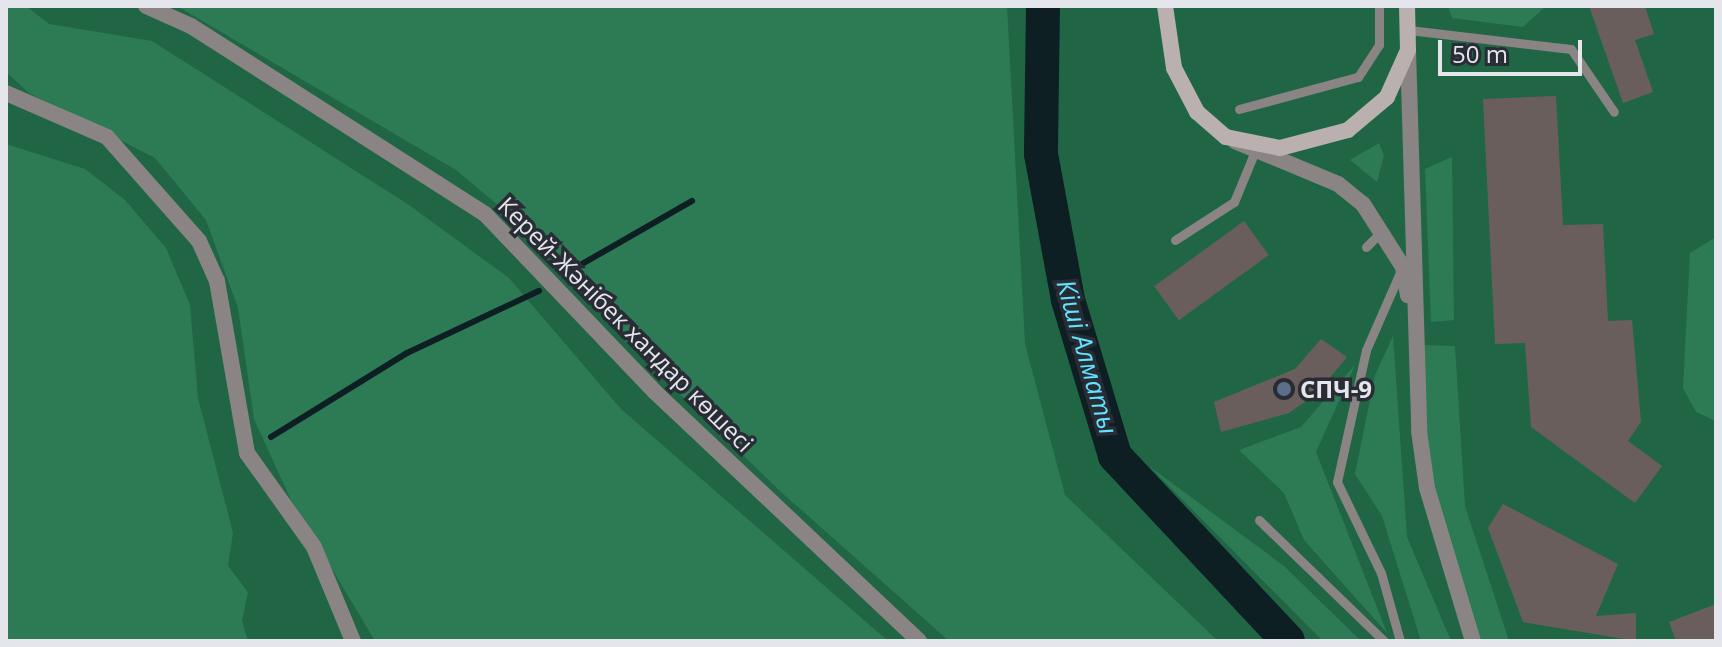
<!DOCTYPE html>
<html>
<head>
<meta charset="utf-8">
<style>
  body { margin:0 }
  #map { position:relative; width:1722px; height:647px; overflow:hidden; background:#34373f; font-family:"Open Sans",sans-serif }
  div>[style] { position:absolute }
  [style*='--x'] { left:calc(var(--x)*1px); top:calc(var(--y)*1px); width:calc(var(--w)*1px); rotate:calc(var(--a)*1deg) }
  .green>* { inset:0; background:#206645 }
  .forest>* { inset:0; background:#2d7b55 }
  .stream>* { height:6px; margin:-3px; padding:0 3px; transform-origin:3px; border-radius:3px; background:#0e1f23 }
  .river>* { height:34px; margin:-17px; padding:0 17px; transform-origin:17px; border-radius:17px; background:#0e1f23 }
  .building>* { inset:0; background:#6a5e5d; transform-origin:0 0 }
  .service>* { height:9px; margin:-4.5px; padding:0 4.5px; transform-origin:4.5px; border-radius:4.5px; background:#8a8484 }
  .tertiary>* { height:16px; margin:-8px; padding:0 8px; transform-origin:8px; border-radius:8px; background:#8a8484 }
  .secondary>* { height:16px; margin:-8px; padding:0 8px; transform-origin:8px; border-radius:8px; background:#b9b0af }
  .dots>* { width:22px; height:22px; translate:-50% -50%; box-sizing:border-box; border:4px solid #2a2c35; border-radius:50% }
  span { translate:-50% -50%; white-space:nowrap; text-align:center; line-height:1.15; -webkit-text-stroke:7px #2a2c35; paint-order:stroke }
  .street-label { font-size:24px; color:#e5e6ec }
  .poi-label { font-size:24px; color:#e5e6ec; font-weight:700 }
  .left { translate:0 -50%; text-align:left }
  .water-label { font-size:26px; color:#5ee5ff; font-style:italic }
  .frame { position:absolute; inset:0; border:8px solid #e5e6ec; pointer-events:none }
  .scale { position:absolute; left:1438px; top:40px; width:144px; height:36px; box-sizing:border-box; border:4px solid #e5e6ec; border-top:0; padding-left:10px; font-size:24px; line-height:28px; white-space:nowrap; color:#e5e6ec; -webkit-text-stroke:6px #2a2c35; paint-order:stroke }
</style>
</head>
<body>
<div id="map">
  <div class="green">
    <div style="clip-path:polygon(6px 6px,1716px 6px,1716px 641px,154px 641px,6px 214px)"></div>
  </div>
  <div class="forest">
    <div style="clip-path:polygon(6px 6px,26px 6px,49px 24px,152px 41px,409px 205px,509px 278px,621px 409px,888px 641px,375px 641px,291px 500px,254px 419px,238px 308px,206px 220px,155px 158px,29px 93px,6px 72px)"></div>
    <div style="clip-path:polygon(177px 6px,1007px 6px,1025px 344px,1065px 495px,1217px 640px,1230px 641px,949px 641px,780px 491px,617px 333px,542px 242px,456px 170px)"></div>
    <div style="clip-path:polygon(1448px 6px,1546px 6px,1523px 27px,1452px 18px)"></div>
    <div style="clip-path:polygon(1379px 143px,1384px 155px,1377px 182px,1350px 160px)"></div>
    <div style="clip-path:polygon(6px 144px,85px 169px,125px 200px,166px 248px,190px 305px,198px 398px,233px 533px,228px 566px,248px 592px,242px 621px,248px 641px,6px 641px)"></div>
    <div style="clip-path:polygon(1452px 157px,1454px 320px,1431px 322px,1425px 169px)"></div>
    <div style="clip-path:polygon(1716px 237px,1716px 421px,1696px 412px,1683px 388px,1690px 253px)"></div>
    <div style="clip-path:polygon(1393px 336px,1407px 537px,1451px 641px,1421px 641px,1382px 516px,1355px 474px,1375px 375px)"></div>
    <div style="clip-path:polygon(1418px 345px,1455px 346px,1465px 506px,1509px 641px,1475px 641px,1427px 488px)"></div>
    <div style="clip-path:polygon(1355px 365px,1316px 452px,1387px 633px,1304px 540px,1284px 493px,1239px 450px,1301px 427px)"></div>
    <div style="clip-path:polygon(1149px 466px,1284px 566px,1361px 641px,1323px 641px)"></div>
  </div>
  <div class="stream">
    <div style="--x:568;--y:272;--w:143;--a:-29.8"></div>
    <div style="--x:271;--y:437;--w:160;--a:-31.7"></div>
    <div style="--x:407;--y:353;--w:146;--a:-25.2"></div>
  </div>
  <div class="river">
    <div style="--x:1043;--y:6;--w:148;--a:90.8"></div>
    <div style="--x:1041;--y:154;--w:148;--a:79.5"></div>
    <div style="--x:1068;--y:300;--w:163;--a:73.2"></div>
    <div style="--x:1115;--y:456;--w:253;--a:46.9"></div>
  </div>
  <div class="building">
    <div style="clip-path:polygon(1589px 6px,1645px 6px,1654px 34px,1635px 40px,1653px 92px,1623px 103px)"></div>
    <div style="clip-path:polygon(1556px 96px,1563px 225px,1603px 224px,1608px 321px,1632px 320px,1641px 422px,1628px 441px,1662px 466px,1635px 503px,1531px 427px,1525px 343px,1495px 344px,1483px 99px)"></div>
    <div style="left:1244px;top:221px;width:42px;height:111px;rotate:54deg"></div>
    <div style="clip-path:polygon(1321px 339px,1347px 357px,1317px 393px,1289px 413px,1221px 432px,1214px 402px,1295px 369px)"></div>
    <div style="clip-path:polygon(1503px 504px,1618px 564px,1596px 616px,1636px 613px,1636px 641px,1523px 622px,1488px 528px)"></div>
    <div style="clip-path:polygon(1716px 604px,1716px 641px,1676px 641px,1669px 622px)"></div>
  </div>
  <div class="service">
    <div style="--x:1409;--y:30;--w:163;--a:6.7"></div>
    <div style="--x:1571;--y:49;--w:76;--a:55.7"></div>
    <div style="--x:1239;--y:109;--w:123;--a:-15.1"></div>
    <div style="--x:1358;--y:77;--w:38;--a:-57"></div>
    <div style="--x:1379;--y:45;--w:39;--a:-90"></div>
    <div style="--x:1175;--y:240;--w:70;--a:-32.8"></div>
    <div style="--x:1234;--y:202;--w:55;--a:-67.6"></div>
    <div style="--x:1366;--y:247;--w:20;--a:-45"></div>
    <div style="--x:1259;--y:520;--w:174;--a:44.1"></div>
    <div style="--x:1400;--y:641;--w:71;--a:-105.6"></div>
    <div style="--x:1381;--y:573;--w:101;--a:-115.8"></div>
    <div style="--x:1337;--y:482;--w:135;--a:-77.6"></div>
    <div style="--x:1366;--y:350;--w:90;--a:-66.3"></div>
  </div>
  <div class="tertiary">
    <div style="--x:146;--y:6;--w:49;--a:24"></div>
    <div style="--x:191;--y:26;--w:349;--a:32.6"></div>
    <div style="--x:485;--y:214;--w:246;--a:46.3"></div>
    <div style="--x:655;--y:392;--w:363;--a:43.3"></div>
    <div style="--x:1408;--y:50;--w:381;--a:88.3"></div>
    <div style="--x:1419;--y:431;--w:58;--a:82"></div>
    <div style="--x:1427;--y:488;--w:160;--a:73.3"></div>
    <div style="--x:6;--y:93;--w:110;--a:23.5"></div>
    <div style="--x:107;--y:137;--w:139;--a:48.5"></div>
    <div style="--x:199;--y:241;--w:44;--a:65.8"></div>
    <div style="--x:217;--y:281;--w:175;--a:80.1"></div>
    <div style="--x:247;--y:453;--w:115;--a:54.5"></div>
    <div style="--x:314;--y:547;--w:102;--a:67.5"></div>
    <div style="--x:1235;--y:141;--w:112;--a:22.7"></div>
    <div style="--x:1338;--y:184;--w:32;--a:39"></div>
    <div style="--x:1363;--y:204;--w:75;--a:57.6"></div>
    <div style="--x:1403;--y:267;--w:29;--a:80"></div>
  </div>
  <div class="secondary">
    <div style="--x:1165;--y:6;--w:63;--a:81.7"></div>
    <div style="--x:1174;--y:68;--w:50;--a:62.4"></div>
    <div style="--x:1197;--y:112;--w:38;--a:41"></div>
    <div style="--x:1226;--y:137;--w:55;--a:11.5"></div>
    <div style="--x:1280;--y:148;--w:70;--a:-14.8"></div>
    <div style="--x:1348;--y:130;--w:51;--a:-40.2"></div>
    <div style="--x:1387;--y:97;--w:51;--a:-65.9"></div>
    <div style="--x:1408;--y:50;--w:44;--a:-91.3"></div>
  </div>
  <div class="dots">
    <div style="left:1284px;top:389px;background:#5c6f8a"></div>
  </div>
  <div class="street-label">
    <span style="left:626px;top:324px;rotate:45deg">Керей-Жәнібек хандар көшесі</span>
  </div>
  <div class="poi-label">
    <span class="left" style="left:1300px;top:389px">СПЧ-9</span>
  </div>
  <div class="water-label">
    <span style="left:1087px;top:357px;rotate:74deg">Кіші Алматы</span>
  </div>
  <div class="frame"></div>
  <div class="scale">50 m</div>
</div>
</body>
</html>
